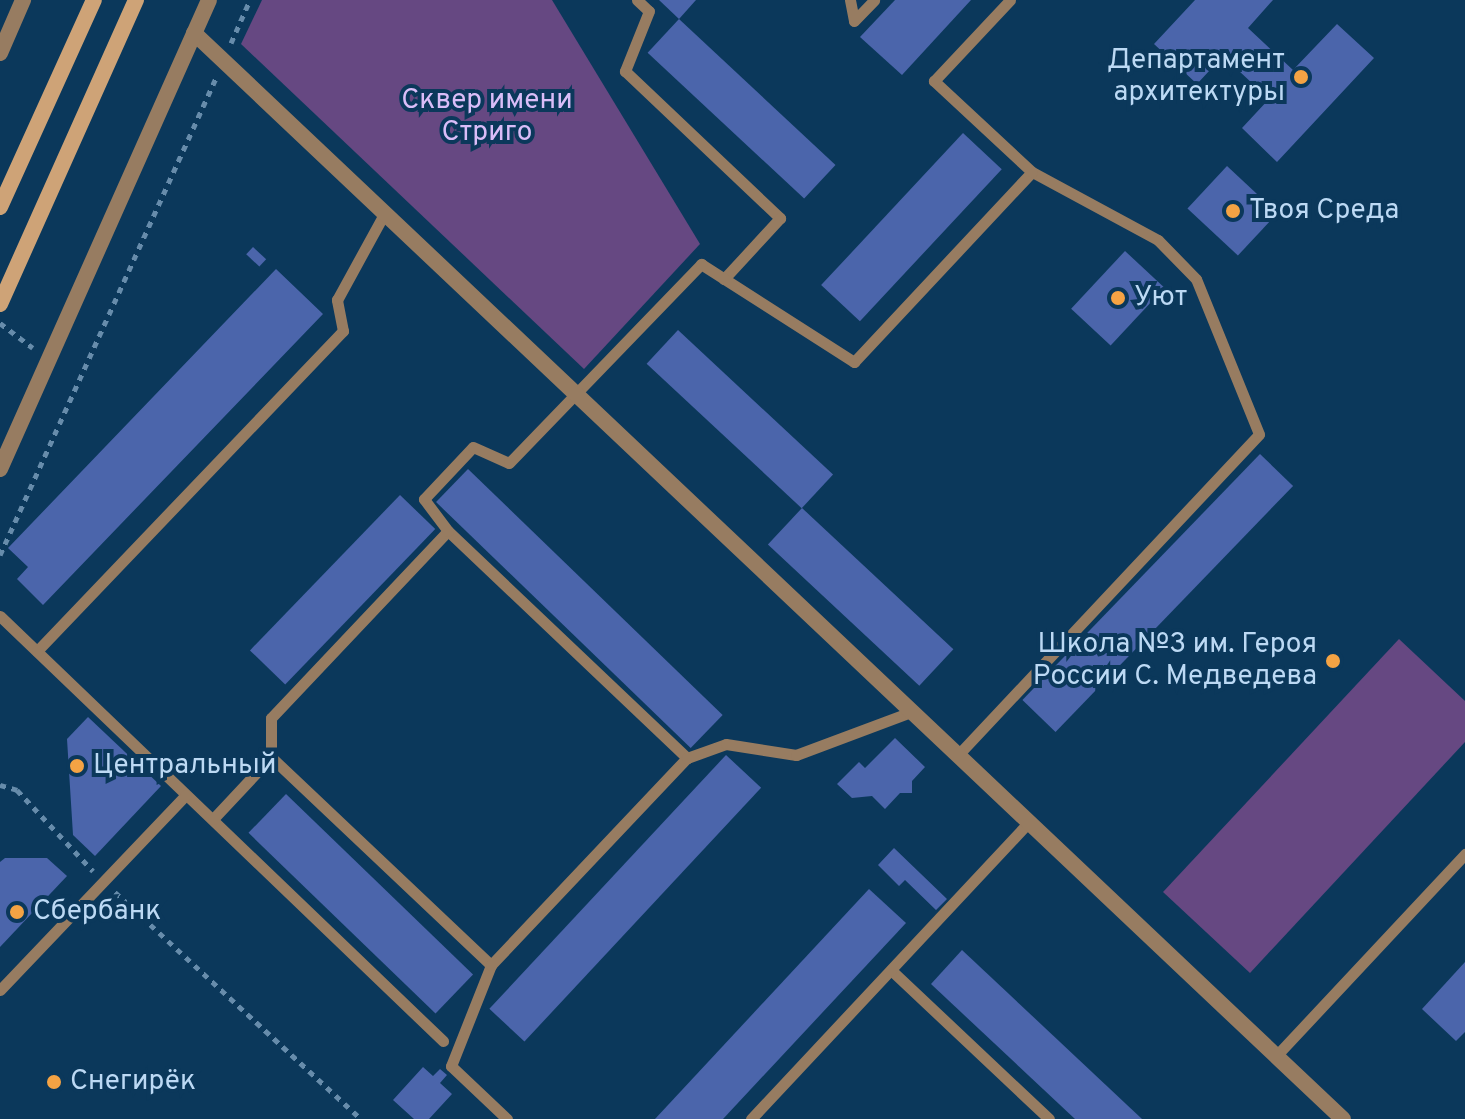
<!DOCTYPE html>
<html>
<head>
<meta charset="utf-8">
<style>
  body { margin:0 }
  #map { position:relative; width:1465px; height:1119px; overflow:hidden; background:#0b385b; font-family:Overpass,sans-serif }
  div>[style] { position:absolute }
  [style*='--x'] { left:calc(var(--x)*1px); top:calc(var(--y)*1px); width:calc(var(--w)*1px); rotate:calc(var(--a)*1deg) }
  .green>* { inset:0; background:#664882 }
  .building>* { inset:0; background:#4b65ab; transform-origin:0 0 }
  .path>* { height:5px; margin-top:-2.5px; transform-origin:0; background:repeating-linear-gradient(90deg,#678cab 0 6px,transparent 0 12px) }
  .lane>* { height:11px; margin:-5.5px; padding:0 5.5px; transform-origin:5.5px; border-radius:5.5px; background:#977c61 }
  .street>* { height:16px; margin:-8px; padding:0 8px; transform-origin:8px; border-radius:8px; background:#977c61 }
  .secondary>* { height:16px; margin:-8px; padding:0 8px; transform-origin:8px; border-radius:8px; background:#cea377 }
  .dots>* { width:22px; height:22px; translate:-50% -50%; box-sizing:border-box; border:4px solid #0b385b; border-radius:50% }
  span { translate:-50% -50%; white-space:nowrap; text-align:center; line-height:1.15; -webkit-text-stroke:8px #0b385b; paint-order:stroke }
  .poi-label { font-size:28px; color:#bcd9f4 }
  .right { translate:-100% -50%; text-align:right }
  .left { translate:0 -50%; text-align:left }
  .park-label { font-size:28px; color:#dabdf8 }
</style>
</head>
<body>
<div id="map">
  <div class="green">
    <div style="clip-path:polygon(262px 0,552px 0,700px 244px,584px 369px,241px 44px)"></div>
    <div style="clip-path:polygon(1399px 639px,1465px 701px,1465px 742px,1250px 973px,1163px 892px)"></div>
  </div>
  <div class="building">
    <div style="clip-path:polygon(659px 0,696px 0,679px 19px)"></div>
    <div style="clip-path:polygon(895px 0,971px 0,902px 75px,860px 37px)"></div>
    <div style="clip-path:polygon(1195px 0,1273px 0,1248px 28px,1293px 70px,1337px 24px,1374px 58px,1277px 162px,1242px 128px,1269px 99px,1223px 56px,1197px 84px,1154px 44px)"></div>
    <div style="left:679px;top:19px;width:214px;height:46px;rotate:43deg"></div>
    <div style="left:963px;top:133px;width:53px;height:208px;rotate:43deg"></div>
    <div style="left:1227px;top:166px;width:69px;height:58px;rotate:43deg"></div>
    <div style="left:253px;top:247px;width:18px;height:10px;rotate:43deg"></div>
    <div style="left:1125px;top:251px;width:54px;height:79px;rotate:43deg"></div>
    <div style="clip-path:polygon(276px 269px,323px 314px,43px 605px,17px 579px,28px 567px,8px 548px)"></div>
    <div style="left:678px;top:330px;width:212px;height:46px;rotate:43deg"></div>
    <div style="left:1260px;top:454px;width:46px;height:342px;rotate:44deg"></div>
    <div style="left:468px;top:469px;width:354px;height:46px;rotate:44deg"></div>
    <div style="left:400px;top:495px;width:49px;height:216px;rotate:44deg"></div>
    <div style="left:802px;top:508px;width:207px;height:50px;rotate:43deg"></div>
    <div style="clip-path:polygon(88px 717px,161px 786px,95px 856px,73px 835px,67px 739px)"></div>
    <div style="clip-path:polygon(895px 738px,925px 767px,912px 781px,912px 793px,900px 793px,885px 809px,872px 796px,852px 798px,837px 784px,859px 762px,865px 768px)"></div>
    <div style="left:726px;top:755px;width:48px;height:347px;rotate:43deg"></div>
    <div style="left:286px;top:794px;width:260px;height:54px;rotate:44deg"></div>
    <div style="clip-path:polygon(894px 848px,947px 899px,936px 910px,905px 880px,899px 886px,878px 865px)"></div>
    <div style="clip-path:polygon(5px 858px,47px 858px,67px 876px,0 947px,0 862px)"></div>
    <div style="clip-path:polygon(869px 889px,906px 923px,723px 1119px,655px 1119px)"></div>
    <div style="clip-path:polygon(962px 950px,1142px 1119px,1075px 1119px,931px 984px)"></div>
    <div style="clip-path:polygon(1465px 962px,1465px 1032px,1456px 1041px,1422px 1009px)"></div>
    <div style="clip-path:polygon(423px 1067px,433px 1076px,440px 1069px,447px 1075px,440px 1083px,452px 1094px,429px 1119px,414px 1119px,393px 1100px)"></div>
  </div>
  <div class="path">
    <div style="--x:231;--y:43;--w:47;--a:-66.2"></div>
    <div style="--x:0;--y:323;--w:41;--a:37.1"></div>
    <div style="--x:0;--y:555;--w:524;--a:-65.64"></div>
    <div style="--x:0;--y:785;--w:18;--a:16"></div>
    <div style="--x:17;--y:790;--w:111;--a:46.8"></div>
    <div style="--x:115;--y:892;--w:335;--a:42.7"></div>
  </div>
  <div class="lane">
    <div style="--x:637;--y:0;--w:16;--a:43"></div>
    <div style="--x:649;--y:11;--w:65;--a:111.8"></div>
    <div style="--x:625;--y:71;--w:214;--a:43.5"></div>
    <div style="--x:780;--y:218;--w:83;--a:132.6"></div>
    <div style="--x:850;--y:0;--w:21;--a:79"></div>
    <div style="--x:854;--y:21;--w:29;--a:-46"></div>
    <div style="--x:448;--y:531;--w:330;--a:43.5"></div>
    <div style="--x:0;--y:616;--w:614;--a:43.81"></div>
    <div style="--x:37;--y:651;--w:443;--a:-46.3"></div>
    <div style="--x:343;--y:331;--w:32;--a:-101"></div>
    <div style="--x:337;--y:300;--w:96;--a:-61.3"></div>
    <div style="--x:957;--y:756;--w:441;--a:-46.8"></div>
    <div style="--x:1259;--y:434;--w:167;--a:-112.1"></div>
    <div style="--x:1196;--y:279;--w:54;--a:-134.3"></div>
    <div style="--x:1158;--y:240;--w:143;--a:-151.6"></div>
    <div style="--x:271;--y:757;--w:39;--a:-90"></div>
    <div style="--x:271;--y:718;--w:257;--a:-46.6"></div>
    <div style="--x:448;--y:531;--w:40;--a:-127"></div>
    <div style="--x:424;--y:499;--w:71;--a:-46.7"></div>
    <div style="--x:473;--y:447;--w:39;--a:24"></div>
    <div style="--x:509;--y:463;--w:277;--a:-46"></div>
    <div style="--x:701;--y:264;--w:182;--a:32.6"></div>
    <div style="--x:854;--y:362;--w:260;--a:-46.9"></div>
    <div style="--x:1032;--y:172;--w:134;--a:-137.1"></div>
    <div style="--x:934;--y:81;--w:111;--a:-46.8"></div>
    <div style="--x:213;--y:819;--w:85;--a:-46.9"></div>
    <div style="--x:271;--y:757;--w:303;--a:43.4"></div>
    <div style="--x:891;--y:970;--w:217;--a:43.3"></div>
    <div style="--x:0;--y:990;--w:269;--a:-46.4"></div>
    <div style="--x:1276;--y:1056;--w:277;--a:-46.9"></div>
    <div style="--x:507;--y:1119;--w:77;--a:-136.6"></div>
    <div style="--x:451;--y:1066;--w:109;--a:-68.4"></div>
    <div style="--x:491;--y:965;--w:285;--a:-46.6"></div>
    <div style="--x:687;--y:758;--w:41;--a:-19.7"></div>
    <div style="--x:726;--y:744;--w:71;--a:8.9"></div>
    <div style="--x:796;--y:755;--w:123;--a:-20.5"></div>
    <div style="--x:751;--y:1119;--w:405;--a:-46.9"></div>
  </div>
  <div class="street">
    <div style="--x:194;--y:33;--w:1581;--a:43.39"></div>
    <div style="--x:0;--y:53;--w:58;--a:-66.5"></div>
    <div style="--x:0;--y:469;--w:513;--a:-65.98"></div>
  </div>
  <div class="secondary">
    <div style="--x:0;--y:207;--w:227;--a:-65.6"></div>
    <div style="--x:0;--y:304;--w:333;--a:-65.9"></div>
  </div>
  <div class="dots">
    <div style="left:1301px;top:77px;background:#f4a344"></div>
    <div style="left:1233px;top:211px;background:#f4a344"></div>
    <div style="left:1118px;top:298px;background:#f4a344"></div>
    <div style="left:1333px;top:661px;background:#f4a344"></div>
    <div style="left:77px;top:766px;background:#f4a344"></div>
    <div style="left:17px;top:912px;background:#f4a344"></div>
    <div style="left:54px;top:1082px;background:#f4a344"></div>
  </div>
  <div class="poi-label">
    <span class="right" style="left:1285px;top:77px">Департамент<br>архитектуры</span>
    <span class="left" style="left:1249px;top:211px">Твоя Среда</span>
    <span class="left" style="left:1134px;top:298px">Уют</span>
    <span class="right" style="left:1317px;top:661px">Школа №3 им. Героя<br>России С. Медведева</span>
    <span class="left" style="left:93px;top:766px">Центральный</span>
    <span class="left" style="left:33px;top:912px">Сбербанк</span>
    <span class="left" style="left:70px;top:1082px">Снегирёк</span>
  </div>
  <div class="park-label">
    <span style="left:487px;top:117px">Сквер имени<br>Стриго</span>
  </div>
</div>
</body>
</html>
